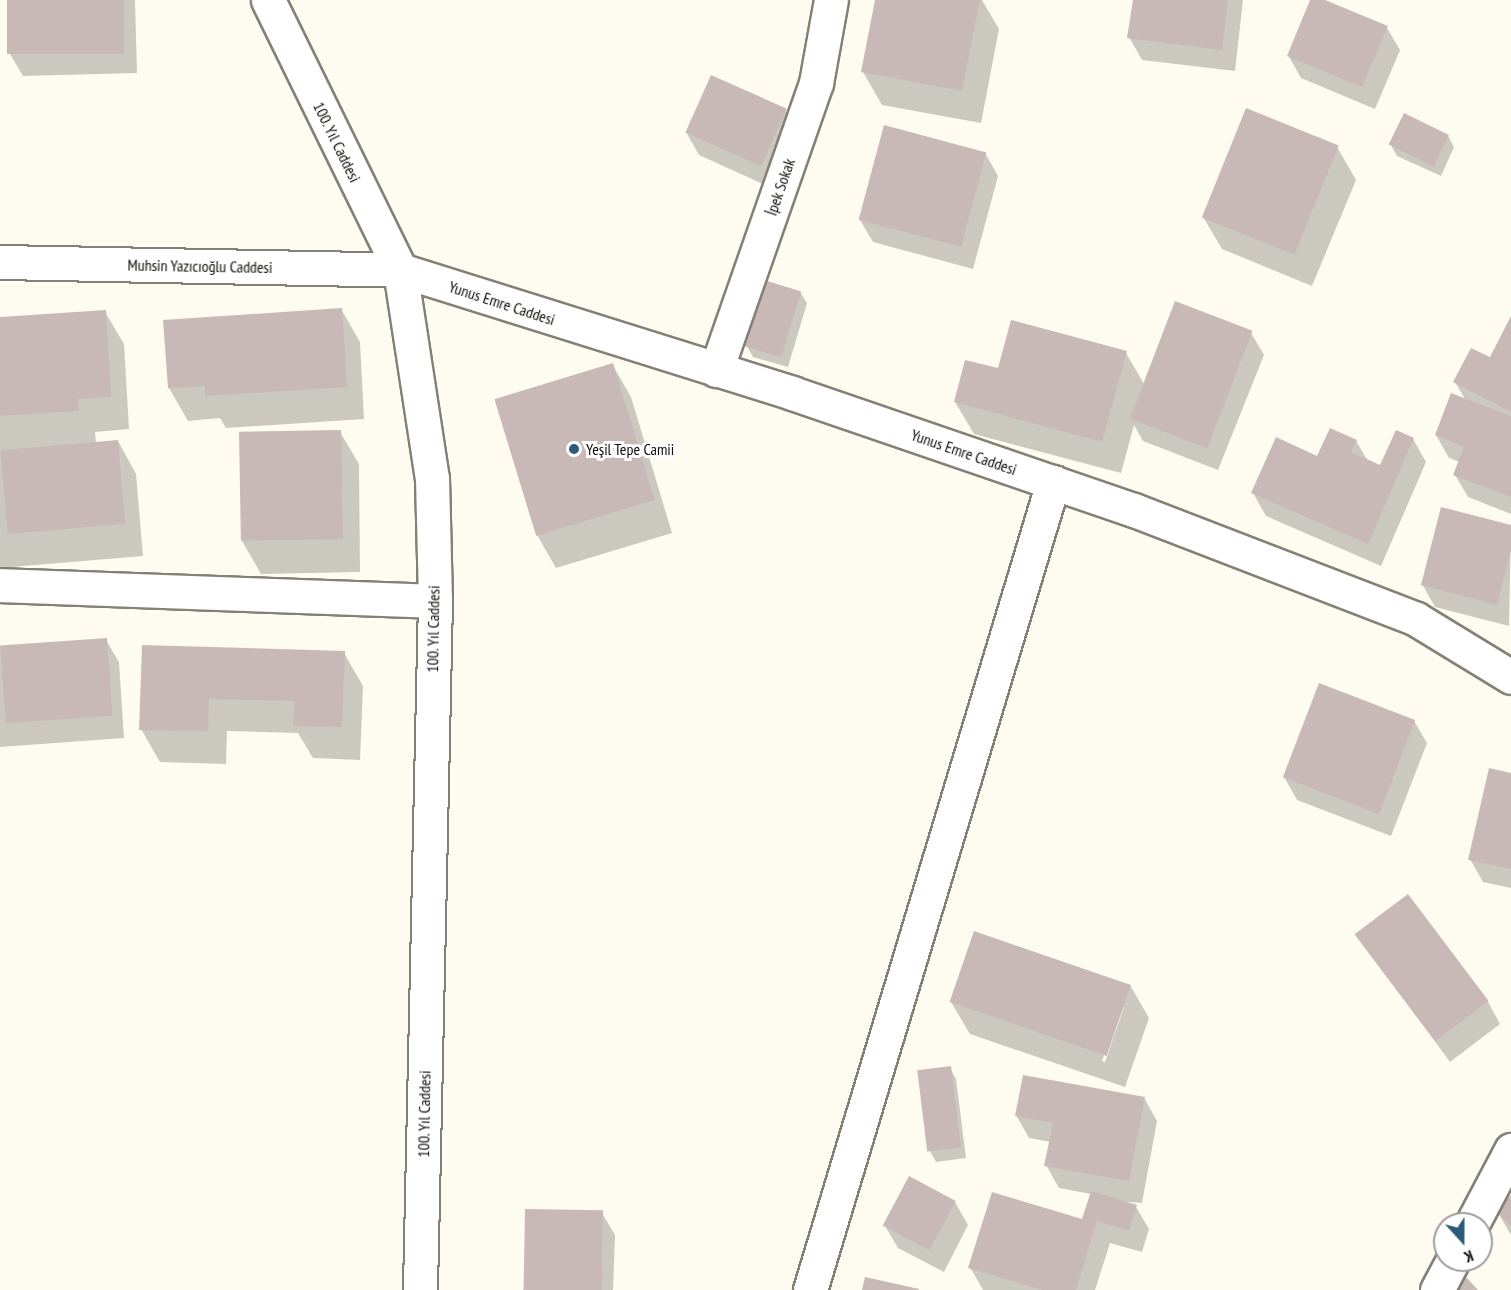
<!DOCTYPE html>
<html>
<head>
<meta charset="utf-8">
<style>
  body { margin:0 }
  #map { position:relative; width:1511px; height:1290px; overflow:hidden; background:#fefbf1; font-family:"PT Sans Narrow",sans-serif }
  div>[style] { position:absolute }
  [style*='--x'] { left:calc(var(--x)*1px); top:calc(var(--y)*1px); width:calc(var(--w)*1px); rotate:calc(var(--a)*1deg) }
  .shadow>* { inset:0; background:#0003 }
  .building>* { inset:0; background:#c8b9b6; transform-origin:0 0 }
  .roads { filter:drop-shadow(2px 0 #848075) drop-shadow(-2px 0 #848075) drop-shadow(0 2px #848075) drop-shadow(0 -2px #848075) }
  .minor>* { height:33px; margin:-16.5px; padding:0 16.5px; transform-origin:16.5px; border-radius:16.5px; background:#fff }
  .tertiary>* { height:33px; margin:-16.5px; padding:0 16.5px; transform-origin:16.5px; border-radius:16.5px; background:#fff }
  .dots>* { width:16px; height:16px; translate:-50% -50%; box-sizing:border-box; border:3px solid #fff; border-radius:50% }
  span { translate:-50% -50%; white-space:nowrap; text-align:center; line-height:1.15; -webkit-text-stroke:6px #fff; paint-order:stroke }
  .street-label { font-size:16px; color:#0e0d09 }
  .poi-label { font-size:16px; color:#0e0d09 }
  .left { translate:0 -50%; text-align:left }
  .north { position:absolute; left:1433px; top:1212px; width:60px; height:60px; box-sizing:border-box; background:#fff; border:2px solid #9f9e9d; border-radius:50%; rotate:159deg; font-size:16px; font-weight:700; line-height:24px; text-align:center; color:#0e0d09 }
  .north::after { content:''; display:block; margin:auto; width:21px; height:27px; background:#2b5b79; clip-path:polygon(50% 0,100% 100%,50% 72%,0 100%) }
</style>
</head>
<body>
<div id="map">
  <div class="shadow">
    <div style="clip-path:polygon(9px 0,135px 0,137px 73px,23px 76px,10px 54px)"></div>
    <div style="clip-path:polygon(877px 0,982px 0,999px 29px,981px 123px,882px 105px,863px 72px)"></div>
    <div style="clip-path:polygon(1134px 0,1243px 0,1235px 71px,1142px 60px,1129px 37px)"></div>
    <div style="clip-path:polygon(1312px 0,1387px 28px,1400px 50px,1375px 109px,1301px 78px,1288px 55px)"></div>
    <div style="clip-path:polygon(786px 111px,799px 133px,774px 189px,699px 155px,686px 132px)"></div>
    <div style="clip-path:polygon(1448px 136px,1454px 147px,1441px 176px,1397px 156px,1391px 145px)"></div>
    <div style="clip-path:polygon(1337px 147px,1356px 180px,1312px 286px,1222px 249px,1203px 217px)"></div>
    <div style="clip-path:polygon(985px 153px,998px 176px,973px 269px,873px 242px,860px 220px)"></div>
    <div style="clip-path:polygon(800px 292px,807px 303px,788px 367px,753px 357px,747px 346px)"></div>
    <div style="clip-path:polygon(341px 309px,360px 342px,364px 419px,226px 428px,220px 418px,188px 421px,169px 388px)"></div>
    <div style="clip-path:polygon(105px 312px,124px 344px,129px 429px,95px 432px,96px 443px,118px 441px,136px 474px,143px 556px,0 568px,0 318px)"></div>
    <div style="clip-path:polygon(1511px 319px,1511px 514px,1468px 497px,1455px 475px,1460px 462px,1449px 458px,1436px 435px,1465px 399px,1455px 382px,1491px 359px)"></div>
    <div style="clip-path:polygon(1251px 333px,1264px 355px,1218px 470px,1143px 441px,1134px 425px,1121px 473px,974px 434px,955px 402px,999px 370px,1126px 353px,1144px 384px)"></div>
    <div style="clip-path:polygon(612px 364px,631px 397px,672px 533px,556px 568px,537px 535px)"></div>
    <div style="clip-path:polygon(340px 432px,359px 464px,360px 572px,261px 574px,242px 541px)"></div>
    <div style="clip-path:polygon(1413px 439px,1426px 462px,1381px 566px,1266px 516px,1253px 493px,1356px 441px,1368px 461px,1381px 467px)"></div>
    <div style="clip-path:polygon(1511px 527px,1509px 626px,1435px 607px,1422px 584px)"></div>
    <div style="clip-path:polygon(106px 640px,119px 662px,124px 738px,0 747px,0 647px)"></div>
    <div style="clip-path:polygon(144px 647px,344px 653px,363px 686px,360px 760px,313px 758px,298px 733px,227px 731px,226px 764px,160px 762px,141px 729px)"></div>
    <div style="clip-path:polygon(1414px 721px,1427px 743px,1391px 836px,1297px 800px,1284px 777px)"></div>
    <div style="clip-path:polygon(1511px 775px,1511px 888px,1483px 882px,1470px 859px)"></div>
    <div style="clip-path:polygon(1357px 935px,1488px 1002px,1500px 1024px,1450px 1062px)"></div>
    <div style="clip-path:polygon(evenodd,1130px 985px,1149px 1018px,1125px 1087px,970px 1034px,951px 1002px,1130px 985px,1121px 1007px,1124px 1007px,1105px 1062px,1102px 1061px,1121px 1007px)"></div>
    <div style="clip-path:polygon(950px 1068px,956px 1079px,966px 1158px,936px 1162px,930px 1151px,919px 1072px)"></div>
    <div style="clip-path:polygon(1144px 1098px,1157px 1121px,1142px 1203px,1117px 1201px,1136px 1207px,1149px 1229px,1142px 1252px,1110px 1243px,1095px 1290px,983px 1290px,970px 1267px,1083px 1221px,1091px 1194px,1059px 1188px,1046px 1165px,1051px 1142px,1029px 1138px,1016px 1115px)"></div>
    <div style="clip-path:polygon(1511px 1197px,1511px 1235px,1497px 1211px)"></div>
    <div style="clip-path:polygon(955px 1202px,968px 1225px,944px 1272px,898px 1248px,885px 1226px)"></div>
    <div style="clip-path:polygon(602px 1213px,615px 1235px,613px 1290px,523px 1290px)"></div>
  </div>
  <div class="building">
    <div style="left:7px;top:0;width:117px;height:54px"></div>
    <div style="clip-path:polygon(875px 0,980px 0,962px 91px,861px 72px)"></div>
    <div style="clip-path:polygon(1133px 0,1228px 0,1222px 50px,1127px 38px)"></div>
    <div style="clip-path:polygon(1310px 0,1325px 0,1388px 26px,1362px 87px,1287px 56px)"></div>
    <div style="left:711px;top:75px;width:83px;height:63px;rotate:24deg"></div>
    <div style="left:1246px;top:108px;width:100px;height:118px;rotate:22deg"></div>
    <div style="left:1404px;top:113px;width:50px;height:35px;rotate:26deg"></div>
    <div style="left:884px;top:125px;width:106px;height:98px;rotate:15deg"></div>
    <div style="left:764px;top:280px;width:39px;height:69px;rotate:17deg"></div>
    <div style="left:1175px;top:301px;width:83px;height:126px;rotate:21deg"></div>
    <div style="clip-path:polygon(342px 308px,347px 387px,205px 396px,205px 386px,168px 388px,163px 320px)"></div>
    <div style="clip-path:polygon(106px 310px,111px 397px,78px 399px,79px 411px,0 416px,0 317px)"></div>
    <div style="clip-path:polygon(1511px 316px,1511px 412px,1453px 382px,1471px 348px,1490px 357px)"></div>
    <div style="clip-path:polygon(1011px 320px,1127px 351px,1102px 442px,954px 402px,965px 360px,998px 368px)"></div>
    <div style="left:613px;top:363px;width:143px;height:124px;rotate:73deg"></div>
    <div style="clip-path:polygon(1451px 393px,1511px 416px,1511px 497px,1453px 475px,1464px 447px,1435px 435px)"></div>
    <div style="clip-path:polygon(1330px 428px,1357px 440px,1351px 452px,1380px 465px,1396px 430px,1414px 438px,1368px 544px,1251px 493px,1276px 437px,1317px 456px)"></div>
    <div style="left:341px;top:430px;width:109px;height:102px;rotate:89deg"></div>
    <div style="left:118px;top:440px;width:84px;height:118px;rotate:85deg"></div>
    <div style="clip-path:polygon(1441px 507px,1511px 525px,1511px 550px,1497px 605px,1421px 585px)"></div>
    <div style="left:107px;top:638px;width:78px;height:107px;rotate:86deg"></div>
    <div style="clip-path:polygon(142px 645px,345px 651px,342px 727px,293px 726px,294px 701px,209px 699px,208px 731px,139px 730px)"></div>
    <div style="left:1319px;top:683px;width:103px;height:101px;rotate:21deg"></div>
    <div style="clip-path:polygon(1489px 768px,1511px 773px,1511px 869px,1468px 860px)"></div>
    <div style="left:1408px;top:894px;width:134px;height:67px;rotate:53deg"></div>
    <div style="left:974px;top:931px;width:166px;height:75px;rotate:19deg"></div>
    <div style="left:951px;top:1066px;width:82px;height:34px;rotate:83deg"></div>
    <div style="clip-path:polygon(1023px 1075px,1145px 1097px,1129px 1181px,1044px 1166px,1053px 1123px,1015px 1116px)"></div>
    <div style="left:909px;top:1176px;width:53px;height:56px;rotate:28deg"></div>
    <div style="clip-path:polygon(1091px 1191px,1137px 1205px,1129px 1231px,1097px 1221px,1076px 1290px,1042px 1290px,968px 1268px,992px 1192px,1082px 1219px)"></div>
    <div style="clip-path:polygon(1511px 1195px,1511px 1226px,1495px 1211px)"></div>
    <div style="left:525px;top:1209px;width:78px;height:81px;rotate:1deg"></div>
    <div style="clip-path:polygon(1465px 1276px,1478px 1290px,1448px 1290px)"></div>
    <div style="clip-path:polygon(865px 1277px,919px 1289px,919px 1290px,862px 1290px)"></div>
  </div>
  <div class="roads">
    <div class="minor">
      <div style="--x:0;--y:262;--w:400;--a:1.1"></div>
      <div style="--x:400;--y:270;--w:411;--a:17.4"></div>
      <div style="--x:792;--y:393;--w:361;--a:18.9"></div>
      <div style="--x:1134;--y:510;--w:302;--a:21.1"></div>
      <div style="--x:1416;--y:619;--w:111;--a:31.4"></div>
      <div style="--x:716;--y:370;--w:304;--a:-70.8"></div>
      <div style="--x:816;--y:83;--w:84;--a:-79.8"></div>
      <div style="--x:0;--y:585;--w:435;--a:2.1"></div>
      <div style="--x:1472;--y:1224;--w:84;--a:-62.2"></div>
      <div style="--x:810;--y:1290;--w:844;--a:-73.26"></div>
      <div style="--x:1437;--y:1290;--w:34;--a:-62"></div>
    </div>
    <div class="tertiary">
      <div style="--x:268;--y:0;--w:301;--a:63.9"></div>
      <div style="--x:400;--y:270;--w:210;--a:81.3"></div>
      <div style="--x:432;--y:478;--w:123;--a:88.6"></div>
      <div style="--x:435;--y:601;--w:689;--a:91.25"></div>
    </div>
  </div>
  <div class="dots">
    <div style="left:574px;top:449px;background:#2b5b79"></div>
  </div>
  <div class="street-label">
    <span style="left:337px;top:142px;rotate:64deg">100. Yıl Caddesi</span>
    <span style="left:780px;top:187px;rotate:-71deg">İpek Sokak</span>
    <span style="left:200px;top:266px;rotate:1deg">Muhsin Yazıcıoğlu Caddesi</span>
    <span style="left:502px;top:303px;rotate:18deg">Yunus Emre Caddesi</span>
    <span style="left:964px;top:452px;rotate:19deg">Yunus Emre Caddesi</span>
    <span style="left:433px;top:629px;rotate:-89deg">100. Yıl Caddesi</span>
    <span style="left:424px;top:1114px;rotate:-89deg">100. Yıl Caddesi</span>
  </div>
  <div class="poi-label">
    <span class="left" style="left:586px;top:449px">Yeşil Tepe Camii</span>
  </div>
  <div class="north">K</div>
</div>
</body>
</html>
